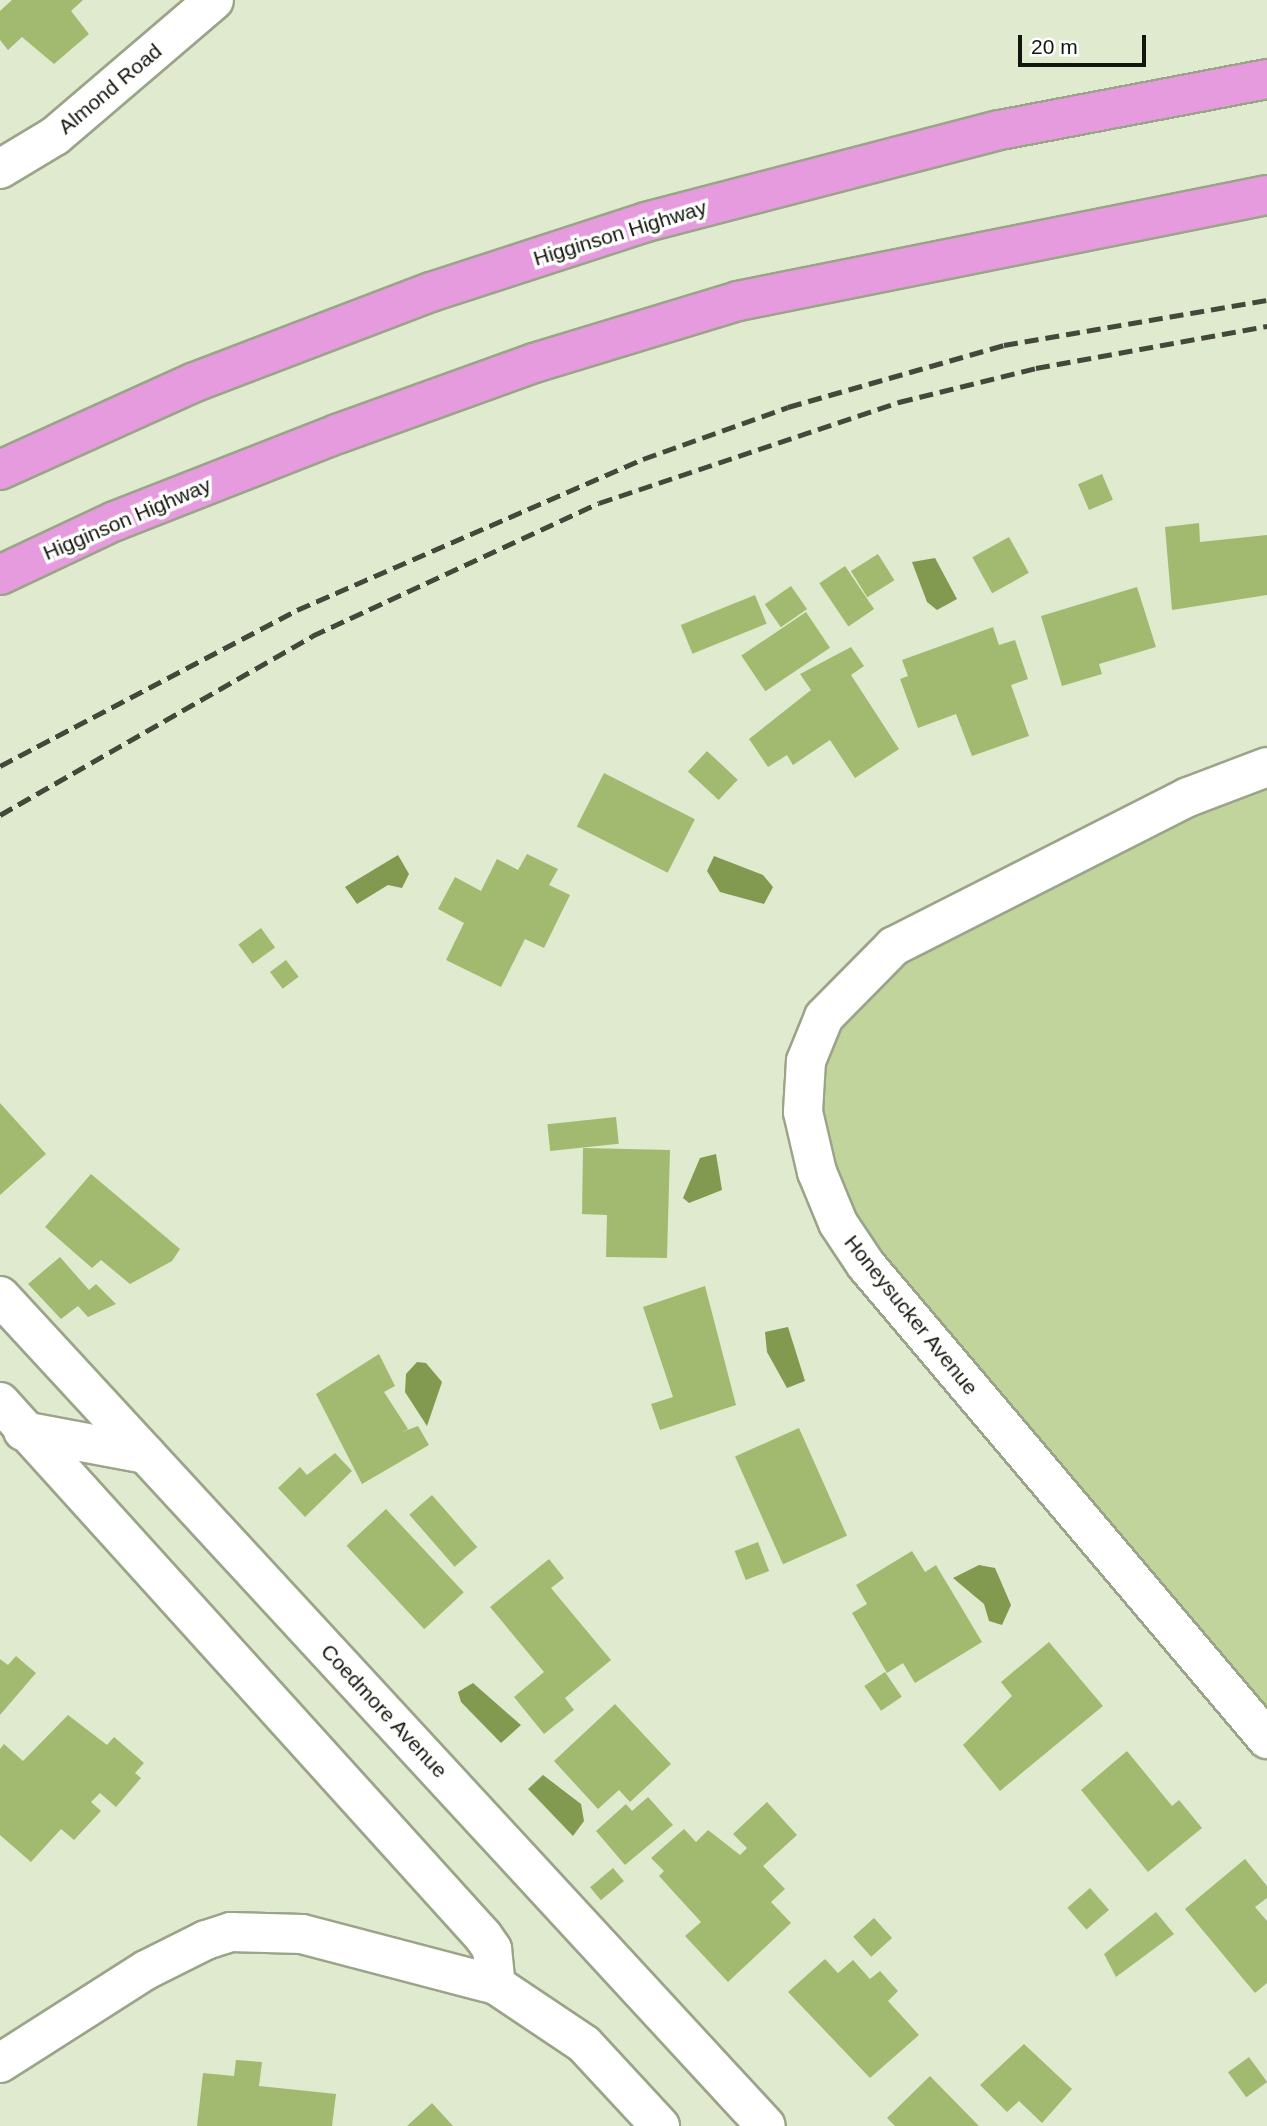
<!DOCTYPE html>
<html>
<head>
<meta charset="utf-8">
<style>
  body { margin:0 }
  #map { position:relative; width:1267px; height:2126px; overflow:hidden; background:#e0eace; font-family:Helvetica,sans-serif }
  div>[style] { position:absolute }
  [style*='--x'] { left:calc(var(--x)*1px); top:calc(var(--y)*1px); width:calc(var(--w)*1px); rotate:calc(var(--a)*1deg) }
  .green>* { inset:0; background:#c0d49c }
  .water>* { inset:0; background:#829950 }
  .building>* { inset:0; background:#a2ba70; transform-origin:0 0 }
  .roads { filter:drop-shadow(2px 0 #9ba489) drop-shadow(-2px 0 #9ba489) drop-shadow(0 2px #9ba489) drop-shadow(0 -2px #9ba489) }
  .street>* { height:38px; margin:-19px; padding:0 19px; transform-origin:19px; border-radius:19px; background:#fff }
  .highway>* { height:38px; margin:-19px; padding:0 19px; transform-origin:19px; border-radius:19px; background:#e59bdd }
  .rail>* { height:5px; margin-top:-2.5px; transform-origin:0; background:repeating-linear-gradient(90deg,#43483a 0 14px,transparent 0 21px) }
  span { translate:-50% -50%; white-space:nowrap; text-align:center; line-height:1.15; -webkit-text-stroke:7px #fff; paint-order:stroke }
  .street-label { font-size:21px; color:#13160c }
  .scale { position:absolute; left:1018px; top:35px; width:128px; height:32px; box-sizing:border-box; border:4px solid #13160c; border-top:0; padding-left:9px; font-size:21px; line-height:24px; white-space:nowrap; color:#13160c; -webkit-text-stroke:5px #fff; paint-order:stroke }
</style>
</head>
<body>
<div id="map">
  <div class="green">
    <div style="clip-path:polygon(1267px 785px,1267px 1711px,899px 1284px,842px 1197px,821px 1122px,820px 1061px,867px 978px,1219px 802px)"></div>
  </div>
  <div class="water">
    <div style="clip-path:polygon(935px 558px,957px 599px,937px 610px,927px 602px,912px 562px)"></div>
    <div style="clip-path:polygon(398px 855px,409px 874px,402px 888px,388px 885px,357px 904px,345px 887px)"></div>
    <div style="clip-path:polygon(714px 856px,763px 875px,773px 887px,764px 904px,720px 892px,707px 871px)"></div>
    <div style="clip-path:polygon(716px 1154px,722px 1190px,689px 1203px,683px 1198px,700px 1158px)"></div>
    <div style="clip-path:polygon(788px 1327px,805px 1381px,787px 1388px,767px 1352px,765px 1332px)"></div>
    <div style="clip-path:polygon(417px 1362px,426px 1363px,442px 1382px,427px 1426px,405px 1392px,406px 1374px)"></div>
    <div style="clip-path:polygon(979px 1565px,995px 1568px,1011px 1605px,1002px 1625px,989px 1621px,984px 1604px,953px 1578px)"></div>
    <div style="clip-path:polygon(473px 1683px,521px 1725px,501px 1743px,461px 1702px,458px 1692px)"></div>
    <div style="clip-path:polygon(543px 1775px,581px 1804px,584px 1821px,573px 1836px,528px 1789px)"></div>
  </div>
  <div class="building">
    <div style="clip-path:polygon(12px 0,83px 0,71px 11px,89px 34px,54px 64px,22px 37px,8px 50px,0 40px,0 11px)"></div>
    <div style="left:1102px;top:474px;width:28px;height:26px;rotate:67deg"></div>
    <div style="clip-path:polygon(1199px 523px,1200px 542px,1267px 535px,1267px 595px,1172px 610px,1165px 527px)"></div>
    <div style="left:1009px;top:537px;width:41px;height:42px;rotate:61deg"></div>
    <div style="left:878px;top:554px;width:31px;height:32px;rotate:58deg"></div>
    <div style="left:845px;top:566px;width:52px;height:31px;rotate:56deg"></div>
    <div style="left:791px;top:586px;width:28px;height:32px;rotate:55deg"></div>
    <div style="clip-path:polygon(1137px 587px,1156px 647px,1099px 664px,1102px 674px,1062px 686px,1041px 616px)"></div>
    <div style="left:755px;top:595px;width:31px;height:80px;rotate:68deg"></div>
    <div style="left:806px;top:612px;width:43px;height:78px;rotate:56deg"></div>
    <div style="clip-path:polygon(993px 627px,999px 645px,1015px 640px,1028px 679px,1011px 685px,1029px 736px,972px 756px,956px 714px,918px 728px,900px 679px,908px 676px,902px 660px)"></div>
    <div style="clip-path:polygon(851px 647px,864px 666px,851px 675px,899px 749px,855px 778px,830px 740px,793px 765px,787px 755px,768px 767px,749px 739px,811px 690px,800px 674px)"></div>
    <div style="left:707px;top:751px;width:42px;height:28px;rotate:43deg"></div>
    <div style="left:604px;top:773px;width:102px;height:60px;rotate:27deg"></div>
    <div style="clip-path:polygon(527px 854px,558px 869px,549px 885px,570px 895px,544px 948px,525px 939px,501px 987px,446px 960px,464px 923px,438px 909px,455px 877px,481px 891px,497px 859px,518px 870px)"></div>
    <div style="left:261px;top:928px;width:24px;height:28px;rotate:54deg"></div>
    <div style="left:286px;top:960px;width:21px;height:20px;rotate:53deg"></div>
    <div style="clip-path:polygon(0 1103px,46px 1154px,0 1195px)"></div>
    <div style="left:616px;top:1117px;width:27px;height:69px;rotate:84deg"></div>
    <div style="clip-path:polygon(583px 1148px,670px 1150px,667px 1258px,606px 1257px,607px 1215px,582px 1214px)"></div>
    <div style="clip-path:polygon(91px 1174px,180px 1249px,172px 1261px,130px 1284px,101px 1260px,92px 1268px,45px 1227px)"></div>
    <div style="clip-path:polygon(60px 1257px,89px 1290px,96px 1284px,116px 1304px,88px 1317px,78px 1306px,61px 1319px,28px 1284px)"></div>
    <div style="clip-path:polygon(705px 1286px,736px 1405px,660px 1430px,651px 1404px,673px 1397px,643px 1307px)"></div>
    <div style="clip-path:polygon(379px 1354px,395px 1386px,384px 1392px,408px 1429px,402px 1432px,418px 1426px,429px 1445px,362px 1484px,316px 1394px)"></div>
    <div style="left:799px;top:1428px;width:118px;height:70px;rotate:66deg"></div>
    <div style="clip-path:polygon(335px 1453px,352px 1471px,305px 1517px,278px 1488px,300px 1467px,307px 1475px)"></div>
    <div style="left:432px;top:1495px;width:69px;height:30px;rotate:49deg"></div>
    <div style="left:386px;top:1509px;width:114px;height:54px;rotate:47deg"></div>
    <div style="left:758px;top:1542px;width:31px;height:25px;rotate:69deg"></div>
    <div style="clip-path:polygon(912px 1551px,925px 1572px,936px 1565px,982px 1642px,915px 1683px,903px 1663px,887px 1673px,852px 1613px,867px 1604px,856px 1585px)"></div>
    <div style="clip-path:polygon(549px 1559px,564px 1578px,551px 1588px,611px 1660px,565px 1698px,574px 1710px,544px 1734px,514px 1697px,544px 1672px,490px 1607px)"></div>
    <div style="clip-path:polygon(1049px 1642px,1103px 1706px,1000px 1791px,963px 1745px,1012px 1696px,1001px 1682px)"></div>
    <div style="clip-path:polygon(16px 1656px,36px 1673px,0 1715px,0 1659px,8px 1665px)"></div>
    <div style="left:885px;top:1672px;width:30px;height:25px;rotate:56deg"></div>
    <div style="clip-path:polygon(615px 1704px,671px 1764px,630px 1802px,619px 1790px,598px 1809px,554px 1761px)"></div>
    <div style="clip-path:polygon(68px 1715px,107px 1745px,114px 1737px,144px 1763px,135px 1773px,141px 1778px,116px 1807px,100px 1793px,91px 1802px,101px 1811px,74px 1840px,61px 1829px,31px 1862px,0 1835px,0 1749px,4px 1744px,23px 1761px)"></div>
    <div style="clip-path:polygon(1127px 1751px,1172px 1806px,1179px 1800px,1202px 1828px,1148px 1872px,1081px 1790px)"></div>
    <div style="clip-path:polygon(648px 1797px,673px 1825px,625px 1865px,596px 1831px,626px 1804px,632px 1811px)"></div>
    <div style="clip-path:polygon(767px 1802px,797px 1835px,763px 1866px,785px 1889px,771px 1902px,791px 1923px,728px 1982px,685px 1936px,701px 1922px,659px 1876px,664px 1871px,651px 1858px,684px 1829px,696px 1842px,708px 1830px,740px 1855px,747px 1848px,733px 1834px)"></div>
    <div style="clip-path:polygon(1245px 1859px,1267px 1886px,1267px 1898px,1255px 1907px,1267px 1921px,1267px 1983px,1255px 1993px,1185px 1909px)"></div>
    <div style="left:613px;top:1868px;width:17px;height:30px;rotate:50deg"></div>
    <div style="left:1090px;top:1888px;width:29px;height:30px;rotate:49deg"></div>
    <div style="clip-path:polygon(1156px 1912px,1174px 1934px,1116px 1977px,1104px 1954px)"></div>
    <div style="left:874px;top:1918px;width:27px;height:28px;rotate:48deg"></div>
    <div style="clip-path:polygon(825px 1959px,838px 1973px,853px 1960px,870px 1979px,880px 1971px,898px 1991px,888px 2001px,919px 2035px,870px 2078px,788px 1992px)"></div>
    <div style="clip-path:polygon(1024px 2044px,1072px 2089px,1042px 2123px,1019px 2101px,1007px 2112px,980px 2085px)"></div>
    <div style="left:1249px;top:2057px;width:31px;height:26px;rotate:54deg"></div>
    <div style="clip-path:polygon(236px 2060px,262px 2062px,259px 2086px,336px 2094px,332px 2126px,197px 2126px,203px 2073px,234px 2076px)"></div>
    <div style="clip-path:polygon(930px 2076px,979px 2126px,895px 2126px,887px 2118px)"></div>
    <div style="clip-path:polygon(432px 2103px,453px 2126px,407px 2126px)"></div>
  </div>
  <div class="roads">
    <div class="street">
      <div style="--x:0;--y:169;--w:64;--a:-31"></div>
      <div style="--x:55;--y:136;--w:209;--a:-40.5"></div>
      <div style="--x:1267;--y:767;--w:85;--a:159.2"></div>
      <div style="--x:1188;--y:797;--w:330;--a:153.1"></div>
      <div style="--x:894;--y:946;--w:100;--a:134.6"></div>
      <div style="--x:824;--y:1017;--w:48;--a:112.2"></div>
      <div style="--x:806;--y:1061;--w:51;--a:93.4"></div>
      <div style="--x:803;--y:1112;--w:62;--a:76.9"></div>
      <div style="--x:817;--y:1172;--w:55;--a:67.6"></div>
      <div style="--x:838;--y:1223;--w:50;--a:56.3"></div>
      <div style="--x:866;--y:1265;--w:621;--a:49.77"></div>
      <div style="--x:0;--y:1296;--w:1129;--a:47.3"></div>
      <div style="--x:0;--y:1402;--w:720;--a:47.87"></div>
      <div style="--x:483;--y:1936;--w:16;--a:55"></div>
      <div style="--x:492;--y:1949;--w:36;--a:84"></div>
      <div style="--x:23;--y:1431;--w:125;--a:10.6"></div>
      <div style="--x:0;--y:2063;--w:173;--a:-32.5"></div>
      <div style="--x:146;--y:1970;--w:67;--a:-26.6"></div>
      <div style="--x:206;--y:1940;--w:26;--a:-18"></div>
      <div style="--x:231;--y:1932;--w:71;--a:1.6"></div>
      <div style="--x:302;--y:1934;--w:201;--a:14.7"></div>
      <div style="--x:496;--y:1985;--w:106;--a:33.8"></div>
      <div style="--x:584;--y:2044;--w:112;--a:47.2"></div>
    </div>
    <div class="highway">
      <div style="--x:0;--y:470;--w:214;--a:-24.3"></div>
      <div style="--x:195;--y:382;--w:253;--a:-20.9"></div>
      <div style="--x:431;--y:292;--w:226;--a:-18"></div>
      <div style="--x:646;--y:222;--w:366;--a:-14.6"></div>
      <div style="--x:1000;--y:130;--w:272;--a:-10.8"></div>
      <div style="--x:0;--y:575;--w:127;--a:-25.2"></div>
      <div style="--x:115;--y:521;--w:238;--a:-21.4"></div>
      <div style="--x:337;--y:434;--w:209;--a:-19.8"></div>
      <div style="--x:534;--y:363;--w:213;--a:-16.9"></div>
      <div style="--x:738;--y:301;--w:540;--a:-11.33"></div>
    </div>
  </div>
  <div class="rail">
    <div style="--x:0;--y:766;--w:335;--a:-27.7"></div>
    <div style="--x:297;--y:610;--w:378;--a:-23.6"></div>
    <div style="--x:643;--y:459;--w:154;--a:-19.7"></div>
    <div style="--x:788;--y:407;--w:225;--a:-16"></div>
    <div style="--x:1004;--y:345;--w:267;--a:-9.7"></div>
    <div style="--x:0;--y:815;--w:360;--a:-29.8"></div>
    <div style="--x:312;--y:636;--w:316;--a:-24.9"></div>
    <div style="--x:599;--y:503;--w:317;--a:-18.6"></div>
    <div style="--x:899;--y:402;--w:141;--a:-13.9"></div>
    <div style="--x:1036;--y:368;--w:235;--a:-10.3"></div>
  </div>
  <div class="street-label">
    <span style="left:110px;top:89px;rotate:-40deg">Almond Road</span>
    <span style="left:620px;top:233px;rotate:-17deg">Higginson Highway</span>
    <span style="left:127px;top:519px;rotate:-23deg">Higginson Highway</span>
    <span style="left:911px;top:1315px;rotate:51deg">Honeysucker Avenue</span>
    <span style="left:384px;top:1711px;rotate:47deg">Coedmore Avenue</span>
  </div>
  <div class="scale">20 m</div>
</div>
</body>
</html>
